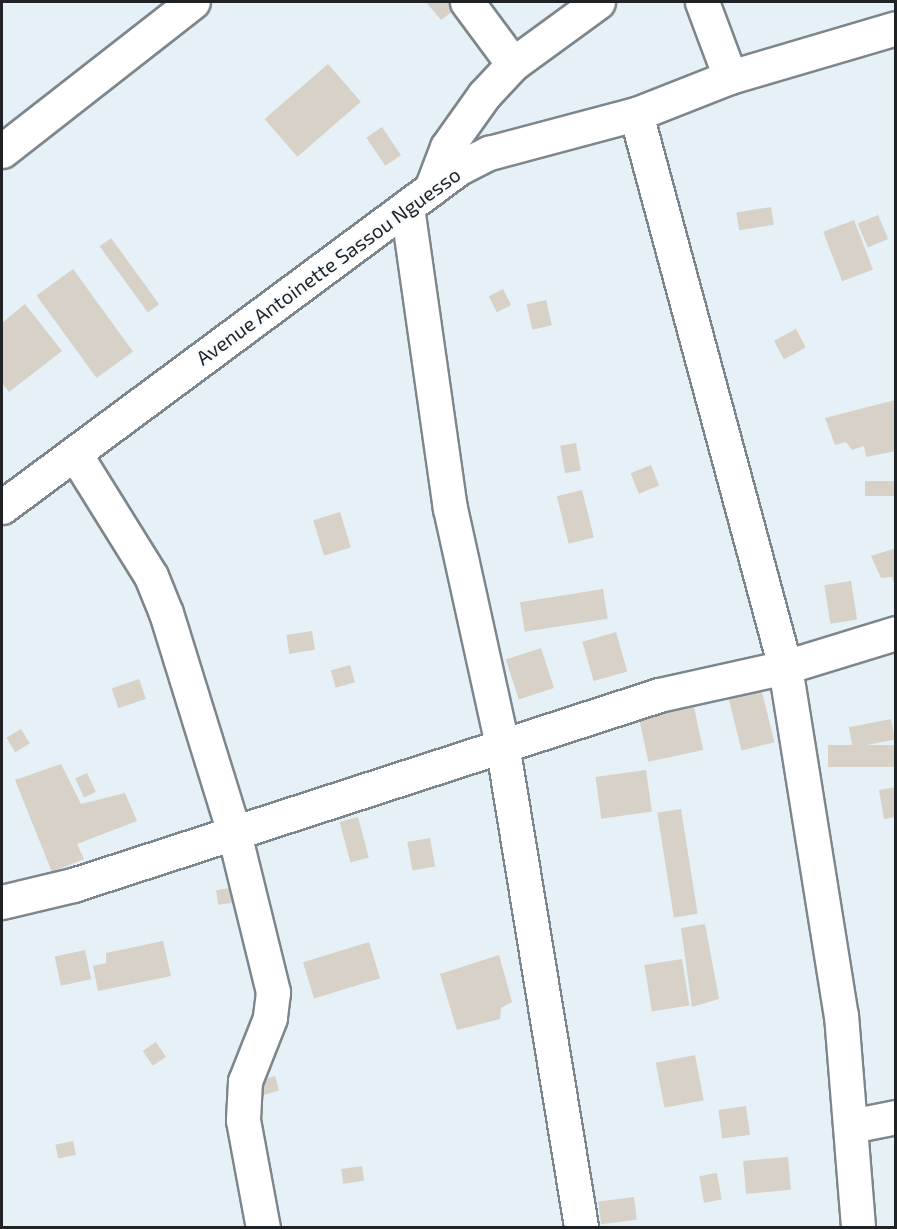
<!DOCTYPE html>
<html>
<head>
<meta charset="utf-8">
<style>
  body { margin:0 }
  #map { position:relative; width:897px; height:1229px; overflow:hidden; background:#e6f0f7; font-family:"Exo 2",sans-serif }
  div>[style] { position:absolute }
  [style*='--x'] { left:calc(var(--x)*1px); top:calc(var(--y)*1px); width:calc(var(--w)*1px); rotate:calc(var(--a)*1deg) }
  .building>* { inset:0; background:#d7d1c8; transform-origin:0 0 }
  .roads { filter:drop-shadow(2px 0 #7d868c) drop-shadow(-2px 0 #7d868c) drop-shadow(0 2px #7d868c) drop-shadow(0 -2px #7d868c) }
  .minor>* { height:33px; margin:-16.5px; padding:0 16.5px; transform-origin:16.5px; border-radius:16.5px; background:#fff }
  span { translate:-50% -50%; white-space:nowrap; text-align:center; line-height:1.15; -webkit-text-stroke:4.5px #f8fcff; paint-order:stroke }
  .street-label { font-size:20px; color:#1f2325 }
  .frame { position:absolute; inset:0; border:3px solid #1f2325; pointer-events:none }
</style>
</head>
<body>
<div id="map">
  <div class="building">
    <div style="clip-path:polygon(426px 2px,462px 2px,464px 3px,441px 20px)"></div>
    <div style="left:328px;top:64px;width:50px;height:84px;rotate:49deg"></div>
    <div style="left:382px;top:127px;width:34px;height:19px;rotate:56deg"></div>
    <div style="left:771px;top:207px;width:18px;height:35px;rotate:81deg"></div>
    <div style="left:878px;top:215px;width:26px;height:22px;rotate:67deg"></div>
    <div style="left:854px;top:220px;width:53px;height:33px;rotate:69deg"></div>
    <div style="left:111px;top:238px;width:82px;height:14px;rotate:54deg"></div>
    <div style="left:73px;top:269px;width:102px;height:45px;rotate:54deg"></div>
    <div style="left:503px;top:289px;width:18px;height:16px;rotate:63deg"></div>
    <div style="left:546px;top:300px;width:26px;height:20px;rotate:77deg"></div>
    <div style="clip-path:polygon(25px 304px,62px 351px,9px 392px,2px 383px,2px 323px)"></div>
    <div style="left:796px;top:329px;width:21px;height:25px;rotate:62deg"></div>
    <div style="clip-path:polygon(895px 400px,896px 451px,866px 457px,864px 446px,852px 450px,846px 442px,835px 445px,825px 418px)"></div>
    <div style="left:576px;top:443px;width:28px;height:16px;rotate:80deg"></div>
    <div style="left:651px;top:465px;width:22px;height:22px;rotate:68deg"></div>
    <div style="left:896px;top:481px;width:15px;height:31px;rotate:90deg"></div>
    <div style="left:582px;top:490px;width:49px;height:26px;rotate:76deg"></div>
    <div style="left:340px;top:512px;width:37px;height:28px;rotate:73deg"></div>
    <div style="clip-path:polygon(896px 548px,896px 587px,895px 587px,892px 577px,881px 578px,871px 556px)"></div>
    <div style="left:851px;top:581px;width:39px;height:27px;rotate:81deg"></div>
    <div style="left:603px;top:589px;width:30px;height:84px;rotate:81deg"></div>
    <div style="left:312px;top:631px;width:19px;height:26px;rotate:81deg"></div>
    <div style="left:616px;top:632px;width:41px;height:35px;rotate:74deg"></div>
    <div style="left:541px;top:648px;width:42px;height:37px;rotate:72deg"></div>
    <div style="left:350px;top:665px;width:18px;height:20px;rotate:74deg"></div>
    <div style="left:139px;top:679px;width:21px;height:29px;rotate:71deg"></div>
    <div style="left:760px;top:684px;width:60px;height:34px;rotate:76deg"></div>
    <div style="left:694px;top:707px;width:44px;height:56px;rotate:78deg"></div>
    <div style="left:891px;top:719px;width:21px;height:43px;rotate:79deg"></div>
    <div style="left:21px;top:729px;width:17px;height:17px;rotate:59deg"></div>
    <div style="left:896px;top:745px;width:22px;height:68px;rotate:90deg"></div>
    <div style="clip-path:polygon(61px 764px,81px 804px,125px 793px,137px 821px,77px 844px,84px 859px,52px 872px,15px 780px)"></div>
    <div style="left:646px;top:770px;width:42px;height:51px;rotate:82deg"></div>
    <div style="left:87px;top:773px;width:21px;height:13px;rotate:65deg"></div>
    <div style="clip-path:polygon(896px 787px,896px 817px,884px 819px,879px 790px)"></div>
    <div style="left:681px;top:809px;width:106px;height:24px;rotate:81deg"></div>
    <div style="left:358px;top:817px;width:42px;height:19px;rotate:75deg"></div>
    <div style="left:430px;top:838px;width:29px;height:23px;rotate:80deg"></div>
    <div style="left:230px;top:888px;width:15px;height:14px;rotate:82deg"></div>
    <div style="clip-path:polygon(705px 924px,719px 999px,692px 1007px,681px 928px)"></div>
    <div style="clip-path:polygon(163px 941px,171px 976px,98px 991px,93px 966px,106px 963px,106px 953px)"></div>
    <div style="left:369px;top:942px;width:38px;height:69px;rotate:73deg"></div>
    <div style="left:85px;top:950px;width:30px;height:31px;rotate:78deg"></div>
    <div style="clip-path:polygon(499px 955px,512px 1002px,501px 1008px,500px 1019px,457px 1030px,440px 974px)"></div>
    <div style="left:682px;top:959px;width:47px;height:38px;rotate:81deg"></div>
    <div style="left:156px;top:1042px;width:18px;height:16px;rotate:56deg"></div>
    <div style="left:695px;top:1055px;width:46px;height:40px;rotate:79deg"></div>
    <div style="left:275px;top:1076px;width:15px;height:18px;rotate:74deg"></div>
    <div style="left:746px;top:1106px;width:29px;height:28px;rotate:82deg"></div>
    <div style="left:73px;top:1141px;width:14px;height:18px;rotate:78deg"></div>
    <div style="left:788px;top:1157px;width:33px;height:45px;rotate:85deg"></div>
    <div style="left:362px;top:1166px;width:15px;height:21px;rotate:82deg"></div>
    <div style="left:717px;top:1173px;width:27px;height:18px;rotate:80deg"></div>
    <div style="left:634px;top:1197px;width:23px;height:36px;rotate:83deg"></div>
  </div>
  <div class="roads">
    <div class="minor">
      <div style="--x:467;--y:2;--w:77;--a:53.4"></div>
      <div style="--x:702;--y:2;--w:80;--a:69.5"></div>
      <div style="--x:636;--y:114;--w:573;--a:74.92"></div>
      <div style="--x:785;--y:667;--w:352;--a:80.9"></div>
      <div style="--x:841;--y:1015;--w:214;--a:85.4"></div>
      <div style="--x:2;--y:151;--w:242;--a:-38"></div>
      <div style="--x:431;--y:189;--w:45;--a:-69.1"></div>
      <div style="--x:447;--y:147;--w:64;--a:-54.6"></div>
      <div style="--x:484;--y:95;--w:42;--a:-46.9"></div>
      <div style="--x:513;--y:64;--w:105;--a:-36.1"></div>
      <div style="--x:407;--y:207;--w:304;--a:81.9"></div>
      <div style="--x:450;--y:508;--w:242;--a:77.6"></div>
      <div style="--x:502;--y:744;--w:490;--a:80.7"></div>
      <div style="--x:75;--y:454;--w:144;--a:58.1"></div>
      <div style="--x:151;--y:576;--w:40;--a:68"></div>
      <div style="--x:166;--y:613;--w:230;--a:72.8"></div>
      <div style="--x:234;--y:833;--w:164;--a:76.2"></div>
      <div style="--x:273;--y:992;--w:26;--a:97"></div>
      <div style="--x:270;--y:1018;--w:68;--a:111.6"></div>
      <div style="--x:245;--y:1081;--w:39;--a:93"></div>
      <div style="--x:243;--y:1120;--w:110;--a:79.5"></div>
      <div style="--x:2;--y:507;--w:569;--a:-36.57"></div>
      <div style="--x:459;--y:168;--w:34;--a:-27"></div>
      <div style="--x:489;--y:153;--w:152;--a:-14.9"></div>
      <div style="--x:636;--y:114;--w:101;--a:-21.5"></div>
      <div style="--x:730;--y:77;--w:173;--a:-16.4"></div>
      <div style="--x:2;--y:902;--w:73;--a:-13.5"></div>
      <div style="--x:73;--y:885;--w:616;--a:-17.96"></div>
      <div style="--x:659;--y:695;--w:129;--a:-12.5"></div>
      <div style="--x:785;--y:667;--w:116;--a:-17"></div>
      <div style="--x:851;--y:1126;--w:46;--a:-11.3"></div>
    </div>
  </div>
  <div class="street-label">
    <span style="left:328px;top:266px;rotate:-36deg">Avenue Antoinette Sassou Nguesso</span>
  </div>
  <div class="frame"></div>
</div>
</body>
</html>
